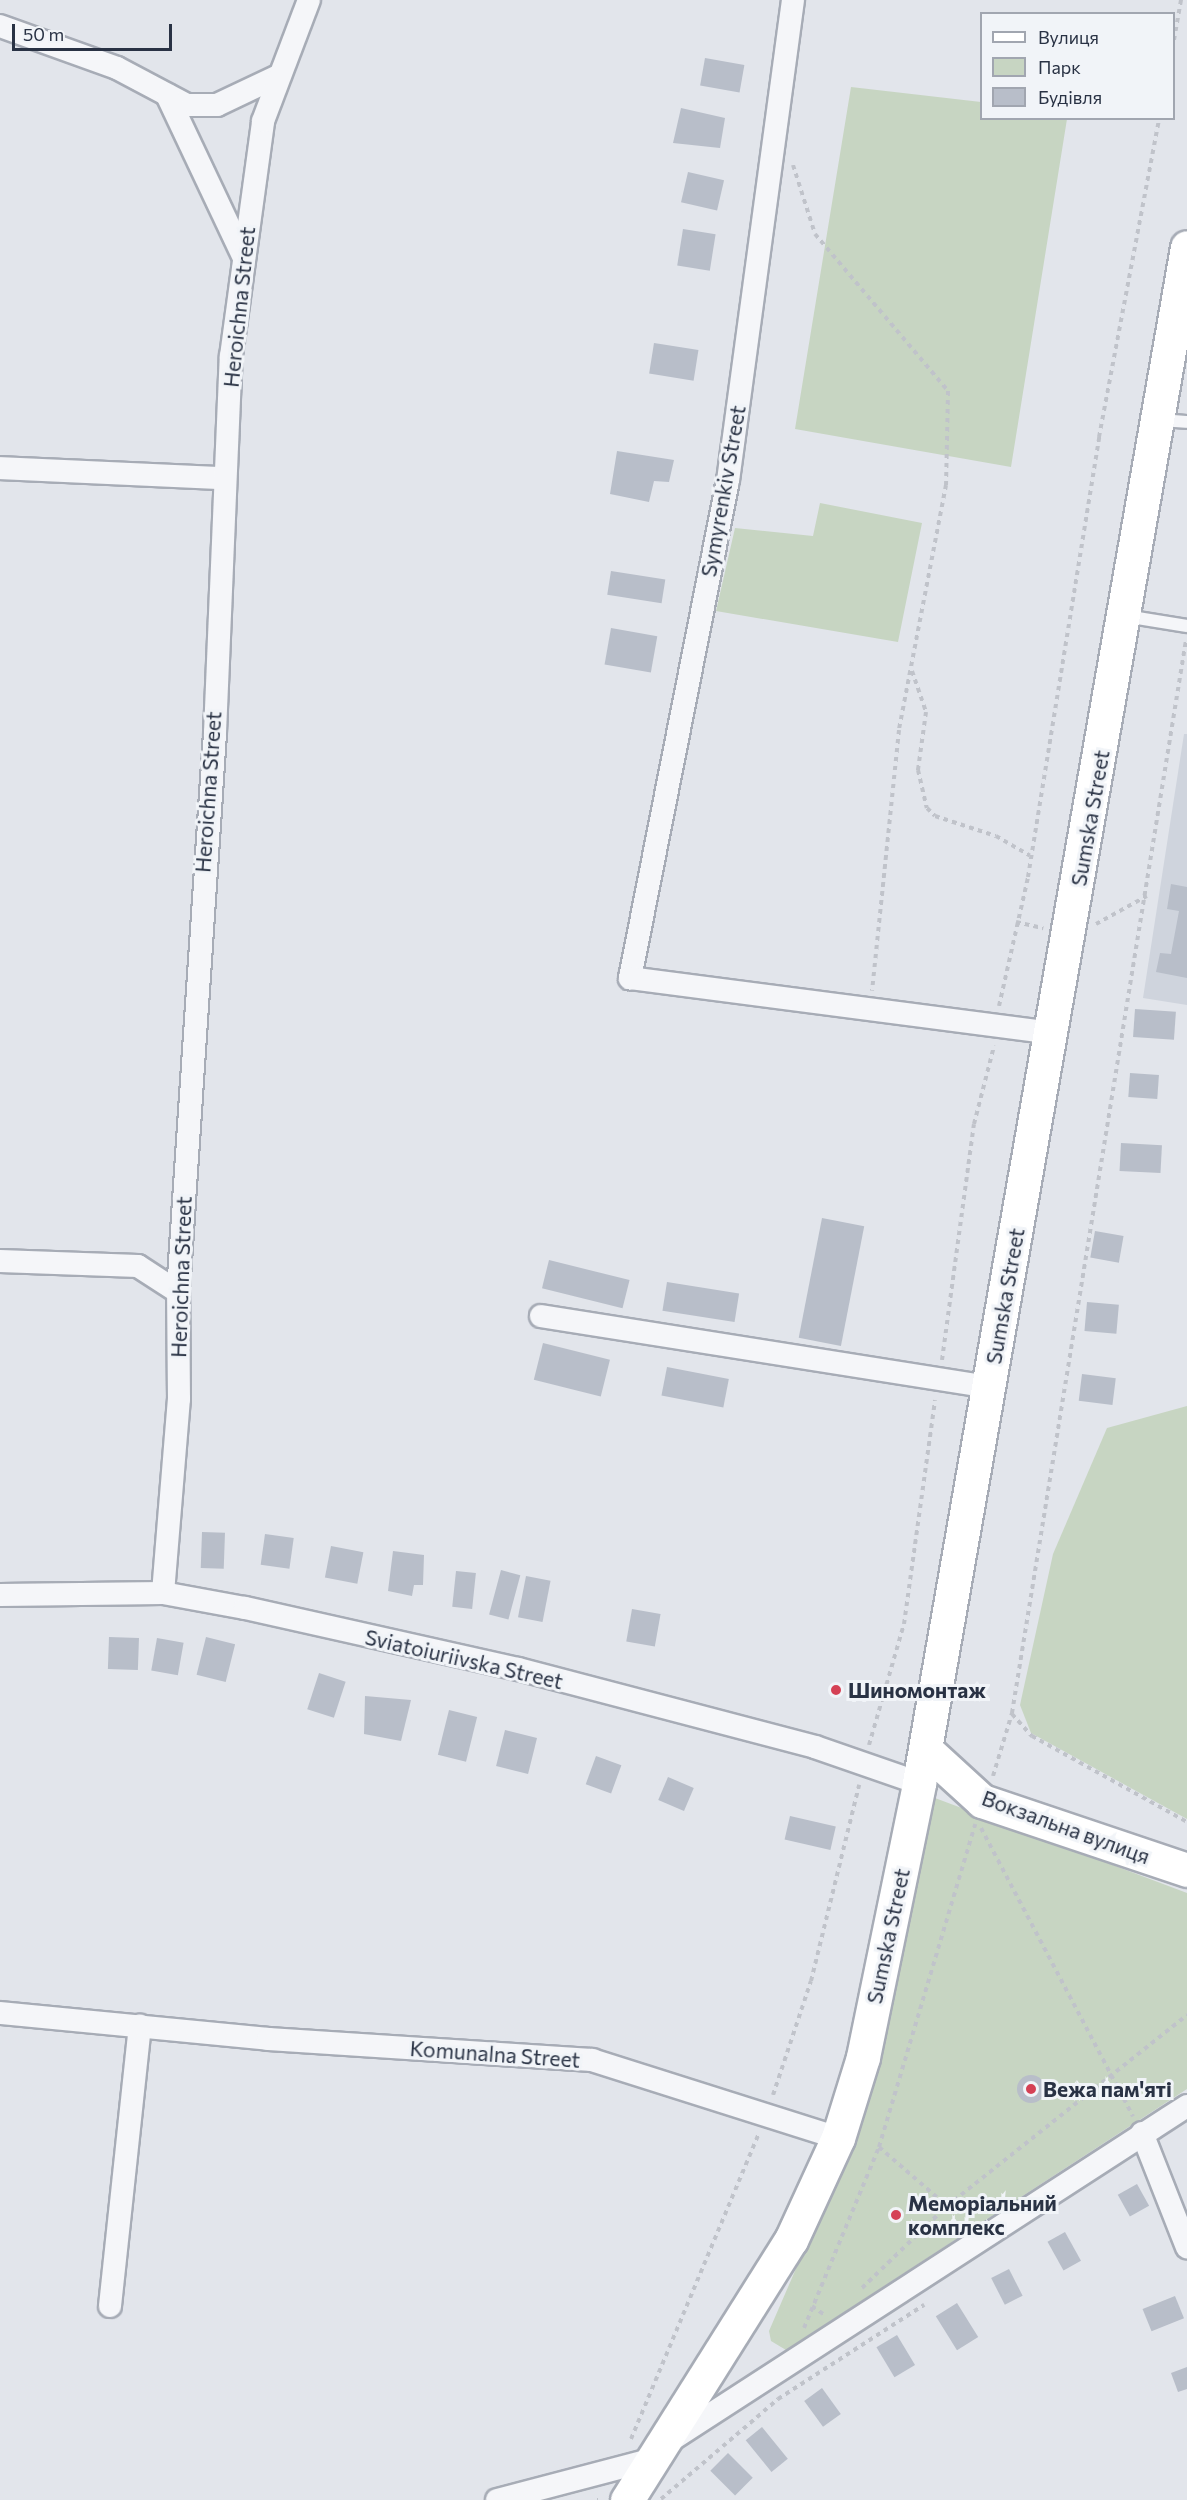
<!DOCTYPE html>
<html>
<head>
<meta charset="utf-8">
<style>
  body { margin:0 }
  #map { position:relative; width:1187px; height:2500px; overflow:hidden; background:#e2e5eb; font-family:Commissioner,sans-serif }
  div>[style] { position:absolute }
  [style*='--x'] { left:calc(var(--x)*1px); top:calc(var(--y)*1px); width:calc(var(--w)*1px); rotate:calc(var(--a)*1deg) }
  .built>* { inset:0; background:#cfd4dd }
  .green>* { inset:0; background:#c7d5c2 }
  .building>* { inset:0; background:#b8bec9; transform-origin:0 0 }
  .round { border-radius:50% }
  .path>* { height:4px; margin-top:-2px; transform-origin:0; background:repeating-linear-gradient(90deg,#c0c3ca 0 4.5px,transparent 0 9px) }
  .roads { filter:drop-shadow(2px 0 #a7acb6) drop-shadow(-2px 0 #a7acb6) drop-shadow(0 2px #a7acb6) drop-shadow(0 -2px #a7acb6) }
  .service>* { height:12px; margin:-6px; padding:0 6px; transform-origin:6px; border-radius:6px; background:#f5f6f9 }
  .minor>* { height:22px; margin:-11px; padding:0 11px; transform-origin:11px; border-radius:11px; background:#f5f6f9 }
  .secondary>* { height:33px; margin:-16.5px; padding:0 16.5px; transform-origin:16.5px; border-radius:16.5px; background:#fff }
  .dots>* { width:16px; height:16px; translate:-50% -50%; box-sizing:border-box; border:3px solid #f1f4f8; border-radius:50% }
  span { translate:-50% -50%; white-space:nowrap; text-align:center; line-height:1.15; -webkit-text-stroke:6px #f1f4f8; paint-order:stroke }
  .street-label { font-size:21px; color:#293244 }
  .poi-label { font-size:21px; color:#293244; font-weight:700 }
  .left { translate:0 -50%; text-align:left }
  .legend { position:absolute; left:980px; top:12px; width:195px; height:108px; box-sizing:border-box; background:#f1f4f8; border:2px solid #a1a6b0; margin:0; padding:8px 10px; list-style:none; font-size:18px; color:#293244 }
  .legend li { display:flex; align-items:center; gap:12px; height:30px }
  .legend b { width:30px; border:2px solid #a1a6b0 }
  .scale { position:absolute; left:12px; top:24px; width:160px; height:27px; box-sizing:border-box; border:3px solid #293244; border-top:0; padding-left:8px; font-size:18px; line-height:21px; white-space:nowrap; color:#293244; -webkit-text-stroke:4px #f1f4f8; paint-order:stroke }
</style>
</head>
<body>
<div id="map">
  <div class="built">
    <div style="clip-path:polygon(1184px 734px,1187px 734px,1187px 1005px,1143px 998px)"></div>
  </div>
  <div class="green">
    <div style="clip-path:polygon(851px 87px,981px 102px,982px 118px,1067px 119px,1011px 467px,795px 429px)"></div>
    <div style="clip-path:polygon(820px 503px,922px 523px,898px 642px,716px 611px,735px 528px,813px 536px)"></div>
    <div style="clip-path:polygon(1187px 1406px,1187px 1819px,1031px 1733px,1020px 1705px,1053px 1554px,1107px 1428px)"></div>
    <div style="clip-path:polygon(935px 1798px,1187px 1893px,1187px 2089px,786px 2350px,771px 2341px,769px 2331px,856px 2130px)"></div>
  </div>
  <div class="building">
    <div style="left:705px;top:58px;width:40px;height:28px;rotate:10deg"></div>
    <div style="clip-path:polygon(681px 108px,725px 118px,720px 148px,673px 143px)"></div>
    <div style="left:688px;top:172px;width:37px;height:31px;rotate:13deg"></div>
    <div style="left:683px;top:229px;width:33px;height:37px;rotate:9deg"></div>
    <div style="left:654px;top:343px;width:45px;height:31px;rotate:9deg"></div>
    <div style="clip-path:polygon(617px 451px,674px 460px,669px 482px,654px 481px,649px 502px,610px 494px)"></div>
    <div style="left:611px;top:571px;width:55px;height:24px;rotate:9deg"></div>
    <div style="left:611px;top:628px;width:47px;height:37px;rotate:10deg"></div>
    <div style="clip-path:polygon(1171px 884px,1187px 887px,1187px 978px,1156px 972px,1160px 953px,1171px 954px,1179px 911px,1167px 909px)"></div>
    <div style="left:1135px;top:1009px;width:41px;height:28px;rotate:4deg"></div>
    <div style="left:1130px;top:1073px;width:29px;height:24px;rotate:4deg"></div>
    <div style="left:1121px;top:1143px;width:41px;height:28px;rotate:3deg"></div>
    <div style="left:822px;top:1218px;width:43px;height:122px;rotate:11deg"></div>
    <div style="left:1095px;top:1231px;width:29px;height:27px;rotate:10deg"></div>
    <div style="left:549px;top:1260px;width:83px;height:29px;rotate:14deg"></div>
    <div style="left:667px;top:1282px;width:73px;height:29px;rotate:9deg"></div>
    <div style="left:1087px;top:1302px;width:32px;height:29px;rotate:5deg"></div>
    <div style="left:543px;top:1343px;width:69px;height:38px;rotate:14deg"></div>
    <div style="left:667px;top:1367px;width:63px;height:29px;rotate:11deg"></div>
    <div style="left:1082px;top:1374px;width:34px;height:27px;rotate:7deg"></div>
    <div style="left:202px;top:1532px;width:23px;height:36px;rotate:2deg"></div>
    <div style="left:265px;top:1534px;width:29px;height:31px;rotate:8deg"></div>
    <div style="left:331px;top:1546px;width:33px;height:32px;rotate:11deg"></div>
    <div style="clip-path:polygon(393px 1551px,424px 1555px,423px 1585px,414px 1585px,412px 1596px,388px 1591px)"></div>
    <div style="left:501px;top:1570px;width:20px;height:46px;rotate:15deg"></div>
    <div style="left:456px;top:1571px;width:20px;height:36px;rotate:6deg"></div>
    <div style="left:526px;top:1576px;width:25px;height:42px;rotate:11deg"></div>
    <div style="left:632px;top:1609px;width:29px;height:33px;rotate:10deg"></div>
    <div style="left:109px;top:1637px;width:30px;height:32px;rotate:2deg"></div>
    <div style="left:206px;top:1637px;width:30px;height:39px;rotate:14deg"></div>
    <div style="left:157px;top:1638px;width:27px;height:33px;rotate:10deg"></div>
    <div style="left:319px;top:1673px;width:28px;height:38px;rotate:18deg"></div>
    <div style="clip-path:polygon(365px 1696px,411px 1700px,401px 1741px,364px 1734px)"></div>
    <div style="left:449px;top:1710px;width:29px;height:46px;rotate:14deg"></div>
    <div style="left:505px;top:1730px;width:33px;height:37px;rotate:14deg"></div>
    <div style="left:596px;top:1756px;width:27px;height:30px;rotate:20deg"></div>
    <div style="left:668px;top:1777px;width:28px;height:25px;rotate:23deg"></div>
    <div style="left:790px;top:1816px;width:47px;height:24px;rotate:13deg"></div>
    <div class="round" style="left:1017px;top:2075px;width:28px;height:28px"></div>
    <div style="left:1137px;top:2184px;width:25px;height:22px;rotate:61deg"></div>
    <div style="left:1065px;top:2232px;width:33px;height:20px;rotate:61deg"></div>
    <div style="left:1009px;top:2269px;width:30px;height:20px;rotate:63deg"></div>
    <div style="left:1175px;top:2296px;width:24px;height:35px;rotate:68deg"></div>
    <div style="left:957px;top:2303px;width:40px;height:25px;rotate:58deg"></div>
    <div style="left:897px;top:2335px;width:35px;height:24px;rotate:59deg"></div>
    <div style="clip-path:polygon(1187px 2367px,1187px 2389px,1178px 2392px,1171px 2373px)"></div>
    <div style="left:822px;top:2388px;width:32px;height:22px;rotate:54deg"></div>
    <div style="left:762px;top:2427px;width:41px;height:21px;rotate:51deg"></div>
    <div style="left:728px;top:2453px;width:35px;height:25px;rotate:45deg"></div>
  </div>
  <div class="path">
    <div style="--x:1174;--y:40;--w:41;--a:-80.1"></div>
    <div style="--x:793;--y:165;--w:72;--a:72.3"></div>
    <div style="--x:815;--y:234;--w:206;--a:49.7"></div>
    <div style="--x:948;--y:391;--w:94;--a:91.2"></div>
    <div style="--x:946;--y:485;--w:249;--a:100.9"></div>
    <div style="--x:899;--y:730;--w:262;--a:95.9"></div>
    <div style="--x:912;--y:671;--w:43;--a:71.1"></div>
    <div style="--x:926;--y:712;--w:59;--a:97.9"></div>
    <div style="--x:918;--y:770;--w:39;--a:77"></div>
    <div style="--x:927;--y:808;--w:11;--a:45"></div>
    <div style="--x:935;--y:816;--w:64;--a:18.2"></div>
    <div style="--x:996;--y:836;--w:39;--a:30"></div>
    <div style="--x:1016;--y:922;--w:28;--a:13"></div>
    <div style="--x:1096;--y:924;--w:58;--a:-28.8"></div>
    <div style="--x:999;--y:1006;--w:132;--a:-77.3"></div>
    <div style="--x:1028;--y:877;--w:446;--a:-80.8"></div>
    <div style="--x:1099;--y:437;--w:325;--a:-79.3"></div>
    <div style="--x:942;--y:1360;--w:238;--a:-82.3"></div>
    <div style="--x:974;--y:1124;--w:81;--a:-75.6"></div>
    <div style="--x:1012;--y:1714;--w:30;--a:48"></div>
    <div style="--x:1032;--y:1736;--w:177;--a:29"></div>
    <div style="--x:869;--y:1745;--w:126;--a:-73.9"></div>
    <div style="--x:904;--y:1624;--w:226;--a:-82.1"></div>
    <div style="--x:993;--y:1776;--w:66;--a:-73.2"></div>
    <div style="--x:1012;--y:1713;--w:1087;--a:-80.79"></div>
    <div style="--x:981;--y:1828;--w:326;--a:62.2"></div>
    <div style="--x:773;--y:2095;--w:120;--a:-71.6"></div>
    <div style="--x:811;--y:1981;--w:202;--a:-76.2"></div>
    <div style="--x:879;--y:2147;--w:90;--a:40.9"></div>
    <div style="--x:862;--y:2288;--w:118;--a:-44"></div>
    <div style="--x:947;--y:2206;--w:307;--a:-38.5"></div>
    <div style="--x:812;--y:2306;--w:17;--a:36"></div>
    <div style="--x:804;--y:2328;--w:196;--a:-67.5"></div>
    <div style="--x:879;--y:2147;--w:337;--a:-73.4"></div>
    <div style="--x:631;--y:2439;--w:332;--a:-67.3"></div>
    <div style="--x:661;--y:2499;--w:154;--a:-40.5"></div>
    <div style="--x:778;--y:2399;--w:174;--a:-32.8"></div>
    <div style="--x:597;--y:2500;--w:1;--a:0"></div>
  </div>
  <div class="roads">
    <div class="service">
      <div style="--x:1159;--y:420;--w:28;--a:4"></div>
      <div style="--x:1125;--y:616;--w:63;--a:9.2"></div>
    </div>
    <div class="minor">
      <div style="--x:793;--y:0;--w:484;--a:97.7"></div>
      <div style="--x:728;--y:480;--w:508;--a:101.13"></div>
      <div style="--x:630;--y:978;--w:426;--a:7.4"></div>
      <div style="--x:0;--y:26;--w:124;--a:19.7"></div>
      <div style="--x:117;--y:68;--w:79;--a:27.9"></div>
      <div style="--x:187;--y:105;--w:30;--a:0"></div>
      <div style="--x:217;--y:105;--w:65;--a:-25.4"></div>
      <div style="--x:167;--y:95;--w:180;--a:64.7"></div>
      <div style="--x:0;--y:468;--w:224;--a:2.6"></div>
      <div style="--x:0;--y:1261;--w:138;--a:2.1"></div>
      <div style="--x:138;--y:1266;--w:48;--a:33"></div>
      <div style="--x:541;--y:1316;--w:454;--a:9"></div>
      <div style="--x:163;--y:1593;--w:195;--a:-85.3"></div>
      <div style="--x:179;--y:1399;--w:107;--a:-90.5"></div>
      <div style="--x:178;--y:1292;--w:560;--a:-86.21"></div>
      <div style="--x:215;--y:733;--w:377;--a:-87.6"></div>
      <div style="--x:231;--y:356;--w:237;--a:-82.2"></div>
      <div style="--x:263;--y:121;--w:129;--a:-69.2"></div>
      <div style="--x:0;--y:1595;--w:163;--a:-0.7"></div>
      <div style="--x:163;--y:1593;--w:83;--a:10.4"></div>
      <div style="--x:245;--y:1608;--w:280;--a:12.6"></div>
      <div style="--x:518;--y:1669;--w:307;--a:14.7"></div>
      <div style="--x:815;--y:1747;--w:110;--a:19.1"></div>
      <div style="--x:0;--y:2013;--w:269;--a:5.5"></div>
      <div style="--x:268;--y:2039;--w:325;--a:3.7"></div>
      <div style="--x:592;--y:2060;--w:258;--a:17.6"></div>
      <div style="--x:1142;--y:2133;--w:123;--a:68.5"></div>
      <div style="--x:110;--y:2306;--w:282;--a:-83.9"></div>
      <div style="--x:668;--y:2442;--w:618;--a:-32.92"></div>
      <div style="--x:497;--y:2500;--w:165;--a:-14.7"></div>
    </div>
    <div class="secondary">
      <div style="--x:925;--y:1749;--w:77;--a:42.4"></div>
      <div style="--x:982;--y:1801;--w:216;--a:18.6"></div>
      <div style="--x:627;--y:2500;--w:307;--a:-57.8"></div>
      <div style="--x:791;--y:2240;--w:112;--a:-65.3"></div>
      <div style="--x:838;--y:2138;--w:85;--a:-72.8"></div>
      <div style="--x:863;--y:2057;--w:280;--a:-78.4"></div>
      <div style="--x:919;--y:1783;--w:1559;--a:-80.1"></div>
    </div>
  </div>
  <div class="dots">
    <div style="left:836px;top:1690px;background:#d54155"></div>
    <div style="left:1031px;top:2089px;background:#d54155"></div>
    <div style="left:896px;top:2215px;background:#d54155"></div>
  </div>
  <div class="street-label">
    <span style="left:239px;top:307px;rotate:-84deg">Heroichna Street</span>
    <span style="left:723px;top:491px;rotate:-80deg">Symyrenkiv Street</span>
    <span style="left:208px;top:792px;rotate:-86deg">Heroichna Street</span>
    <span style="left:1090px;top:818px;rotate:-80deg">Sumska Street</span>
    <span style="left:181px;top:1277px;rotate:-88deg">Heroichna Street</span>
    <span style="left:1005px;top:1296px;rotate:-80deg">Sumska Street</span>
    <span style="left:464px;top:1659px;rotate:13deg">Sviatoiuriivska Street</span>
    <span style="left:1066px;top:1827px;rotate:20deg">Вокзальна вулиця</span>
    <span style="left:888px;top:1936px;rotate:-78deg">Sumska Street</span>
    <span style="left:495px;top:2054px;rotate:4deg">Komunalna Street</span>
  </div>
  <div class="poi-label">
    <span class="left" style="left:848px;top:1690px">Шиномонтаж</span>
    <span class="left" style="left:1043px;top:2089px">Вежа пам'яті</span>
    <span class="left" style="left:908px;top:2215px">Меморіальний<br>комплекс</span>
  </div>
  <ul class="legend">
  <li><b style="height:8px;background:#fff"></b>Вулиця</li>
  <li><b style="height:16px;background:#c7d5c2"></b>Парк</li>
  <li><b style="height:16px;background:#b8bec9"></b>Будівля</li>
  </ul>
  <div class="scale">50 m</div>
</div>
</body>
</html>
